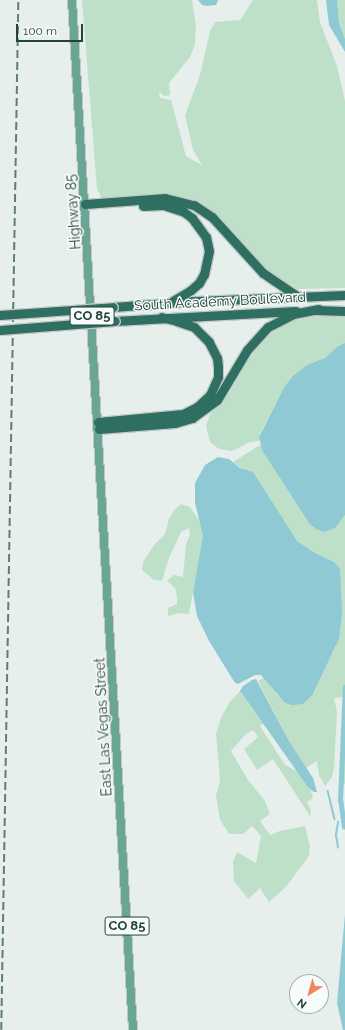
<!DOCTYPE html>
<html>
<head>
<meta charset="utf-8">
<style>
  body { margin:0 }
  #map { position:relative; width:345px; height:1030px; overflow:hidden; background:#e6efeb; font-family:Raleway,sans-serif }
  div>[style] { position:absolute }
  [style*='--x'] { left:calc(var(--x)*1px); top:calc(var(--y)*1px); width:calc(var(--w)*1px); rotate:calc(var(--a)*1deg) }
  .green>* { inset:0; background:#bfe0c8 }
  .water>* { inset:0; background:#8ec9d4 }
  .stream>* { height:1.5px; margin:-0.75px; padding:0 0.75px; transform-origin:0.75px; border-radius:0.75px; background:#8ec9d4 }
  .canal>* { height:4.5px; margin:-2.25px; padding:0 2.25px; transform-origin:2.25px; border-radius:2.25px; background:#8ec9d4 }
  .roads { filter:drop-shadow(1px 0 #c2cac8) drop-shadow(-1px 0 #c2cac8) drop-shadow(0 1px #c2cac8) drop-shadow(0 -1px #c2cac8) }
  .primary>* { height:8px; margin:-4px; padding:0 4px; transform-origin:4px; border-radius:4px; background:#6aa596 }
  .highway>* { height:9px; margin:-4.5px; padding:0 4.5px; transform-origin:4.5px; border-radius:4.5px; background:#2f6f62 }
  .rail>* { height:1.5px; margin-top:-0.75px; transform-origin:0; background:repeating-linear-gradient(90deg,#5f7d75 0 8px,transparent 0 12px) }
  .bridges { filter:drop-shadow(1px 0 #c2cac8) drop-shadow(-1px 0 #c2cac8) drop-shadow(0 1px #c2cac8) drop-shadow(0 -1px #c2cac8) }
  .highway-bridge>* { height:9px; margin:-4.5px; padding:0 4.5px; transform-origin:4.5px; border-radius:4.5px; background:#2f6f62 }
  span { translate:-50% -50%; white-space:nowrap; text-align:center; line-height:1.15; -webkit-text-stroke:3px #f7fbf9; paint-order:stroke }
  .shield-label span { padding:1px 3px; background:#f7fbf9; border:1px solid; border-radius:3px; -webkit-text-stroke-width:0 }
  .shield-label { font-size:13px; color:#24423a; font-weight:700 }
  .street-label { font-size:14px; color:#24423a }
  .north { position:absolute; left:289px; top:974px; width:40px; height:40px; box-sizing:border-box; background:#f7fbf9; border:1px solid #a3b1ad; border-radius:50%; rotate:217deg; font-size:11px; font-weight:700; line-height:16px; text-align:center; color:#24423a }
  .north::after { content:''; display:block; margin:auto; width:14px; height:18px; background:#f4845f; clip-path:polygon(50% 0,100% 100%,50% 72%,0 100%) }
  .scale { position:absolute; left:16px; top:24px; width:67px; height:18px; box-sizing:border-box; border:2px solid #24423a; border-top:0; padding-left:5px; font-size:12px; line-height:14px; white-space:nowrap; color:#24423a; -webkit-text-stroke:3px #f7fbf9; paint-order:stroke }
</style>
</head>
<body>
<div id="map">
  <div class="green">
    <div style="clip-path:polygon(82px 0,192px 0,196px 27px,195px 44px,190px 57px,169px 83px,170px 95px,164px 96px,159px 91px,160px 98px,171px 100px,186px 156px,202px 165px,193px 150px,185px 115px,200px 75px,210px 31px,215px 22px,240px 20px,253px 0,317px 0,320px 22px,337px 66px,345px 101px,345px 288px,294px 289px,293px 285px,274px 279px,222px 219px,198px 202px,169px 194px,103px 200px,97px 189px)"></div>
    <div style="clip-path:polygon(337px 0,345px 0,345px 39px,339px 23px)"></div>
    <div style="clip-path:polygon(345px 315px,345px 343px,338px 346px,328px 357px,307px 365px,281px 395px,265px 424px,260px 434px,259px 441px,250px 442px,232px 451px,219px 449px,210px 442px,206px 426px,210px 414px,220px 405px,230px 392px,244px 366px,270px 331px,281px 324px,295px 319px,313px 316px)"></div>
    <div style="clip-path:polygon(260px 445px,309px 523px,345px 514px,345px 784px,341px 783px,344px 697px,334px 698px,337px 712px,334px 767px,332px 777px,325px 786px,319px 775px,317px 761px,306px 768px,289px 741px,258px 681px,264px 677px,278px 696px,313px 694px,336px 646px,334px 562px,305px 547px,297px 541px,244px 470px,233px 462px)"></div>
    <div style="clip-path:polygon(181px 504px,190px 507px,201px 523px,203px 535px,189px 614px,179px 613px,168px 616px,168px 608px,177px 604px,177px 596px,175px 588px,167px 581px,173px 575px,183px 577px,186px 544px,190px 535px,189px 528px,181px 532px,169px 558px,162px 581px,154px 580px,142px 570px,143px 562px,155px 544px,165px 534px,169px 519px,174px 510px)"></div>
    <div style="clip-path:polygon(240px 691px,263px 724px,260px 726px,285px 765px,299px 772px,311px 790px,313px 798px,307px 802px,311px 810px,310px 816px,273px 759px,257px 770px,244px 749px,258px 737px,253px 730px,246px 734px,231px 751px,248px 780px,265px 801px,270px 814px,260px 821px,270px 835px,280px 831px,305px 826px,310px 846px,309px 856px,286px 887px,269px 902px,260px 888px,248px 899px,234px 881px,233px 862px,237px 852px,256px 863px,261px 836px,252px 826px,243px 834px,229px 834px,220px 820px,216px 796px,220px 780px,216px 734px,221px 718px,229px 703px)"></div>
  </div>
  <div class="water">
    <div style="clip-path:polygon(198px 0,218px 0,216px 5px,206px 6px,202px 5px)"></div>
    <div style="clip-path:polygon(326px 0,337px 0,339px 23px,345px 39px,345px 52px,329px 25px)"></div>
    <div style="clip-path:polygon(345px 343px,345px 515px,335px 528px,324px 532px,316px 529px,309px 523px,262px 450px,259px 437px,285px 386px,293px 376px,307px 365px,325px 358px,338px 346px)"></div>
    <div style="clip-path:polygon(218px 457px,229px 459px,240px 468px,253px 472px,297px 541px,312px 551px,334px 562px,340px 569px,342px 613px,339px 639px,313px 694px,303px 704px,292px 705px,285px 703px,261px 675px,255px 675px,238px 684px,235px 683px,209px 641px,197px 616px,193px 592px,203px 535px,195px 503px,195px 483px,205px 465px)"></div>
    <div style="clip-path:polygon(256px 679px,289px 741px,313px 778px,317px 792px,314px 792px,308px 787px,240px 691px,243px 686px,252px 680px)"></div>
    <div style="clip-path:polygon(345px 914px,345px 1030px,343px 1030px,337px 1003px)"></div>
  </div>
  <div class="stream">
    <div style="--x:328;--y:791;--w:29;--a:76"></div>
    <div style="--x:338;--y:848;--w:13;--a:-99"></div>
    <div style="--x:336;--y:835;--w:13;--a:-81"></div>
  </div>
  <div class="canal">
    <div style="--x:344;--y:827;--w:27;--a:-98"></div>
    <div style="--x:340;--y:800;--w:113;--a:-87.5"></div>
  </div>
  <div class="roads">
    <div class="primary">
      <div style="--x:72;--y:0;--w:1032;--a:86.61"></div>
    </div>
    <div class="highway">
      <div style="--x:85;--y:204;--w:80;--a:-4.3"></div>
      <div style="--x:165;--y:198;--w:30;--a:14"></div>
      <div style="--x:194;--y:205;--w:22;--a:34"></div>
      <div style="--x:212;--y:217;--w:76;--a:47.7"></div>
      <div style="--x:263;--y:273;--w:41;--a:34.1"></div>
      <div style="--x:143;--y:206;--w:20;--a:-3"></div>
      <div style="--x:163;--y:205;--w:22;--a:18"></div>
      <div style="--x:184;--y:212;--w:10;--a:37"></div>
      <div style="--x:192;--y:218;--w:24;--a:54"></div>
      <div style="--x:206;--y:237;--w:14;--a:78"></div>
      <div style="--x:209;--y:251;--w:24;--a:102"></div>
      <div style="--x:204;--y:274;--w:10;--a:119"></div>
      <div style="--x:199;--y:283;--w:11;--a:139"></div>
      <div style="--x:191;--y:290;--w:21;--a:149"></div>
      <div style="--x:113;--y:307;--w:83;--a:-4.1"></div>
      <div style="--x:196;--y:301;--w:149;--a:-2.3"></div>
      <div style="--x:314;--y:310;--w:31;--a:2"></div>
      <div style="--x:115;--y:321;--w:181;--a:-3.2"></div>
      <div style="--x:98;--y:422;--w:85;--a:-5.4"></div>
      <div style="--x:183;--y:414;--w:16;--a:-27"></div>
      <div style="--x:197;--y:407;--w:18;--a:-43"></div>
      <div style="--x:210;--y:395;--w:20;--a:-66"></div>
      <div style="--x:218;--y:377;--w:10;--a:-90"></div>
      <div style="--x:218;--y:367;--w:9;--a:-96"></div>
      <div style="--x:217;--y:358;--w:18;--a:-117"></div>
      <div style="--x:209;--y:342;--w:21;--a:-135"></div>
      <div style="--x:194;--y:327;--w:18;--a:-161"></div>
      <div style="--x:177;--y:321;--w:16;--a:-166"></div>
      <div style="--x:99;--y:429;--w:76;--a:-4.5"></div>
      <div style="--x:175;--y:423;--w:18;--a:-16"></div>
      <div style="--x:192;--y:418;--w:31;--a:-36"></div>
      <div style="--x:217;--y:400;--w:58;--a:-59"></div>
      <div style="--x:247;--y:350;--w:31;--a:-48"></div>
      <div style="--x:268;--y:327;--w:28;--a:-27"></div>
      <div style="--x:293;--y:314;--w:26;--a:-11"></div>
    </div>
  </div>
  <div class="rail">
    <div style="--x:1;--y:1030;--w:1030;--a:-89.05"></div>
  </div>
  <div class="bridges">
    <div class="highway-bridge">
      <div style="--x:0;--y:315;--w:113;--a:-4"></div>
      <div style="--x:0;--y:330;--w:115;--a:-4.5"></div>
    </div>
  </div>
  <div class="shield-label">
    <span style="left:92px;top:316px">CO 85</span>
    <span style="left:127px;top:926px">CO 85</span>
  </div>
  <div class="street-label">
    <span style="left:73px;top:212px;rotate:-94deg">Highway 85</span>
    <span style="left:220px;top:301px;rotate:-3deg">South Academy Boulevard</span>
    <span style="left:103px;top:727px;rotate:-93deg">East Las Vegas Street</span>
  </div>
  <div class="north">N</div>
  <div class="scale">100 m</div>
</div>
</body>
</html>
